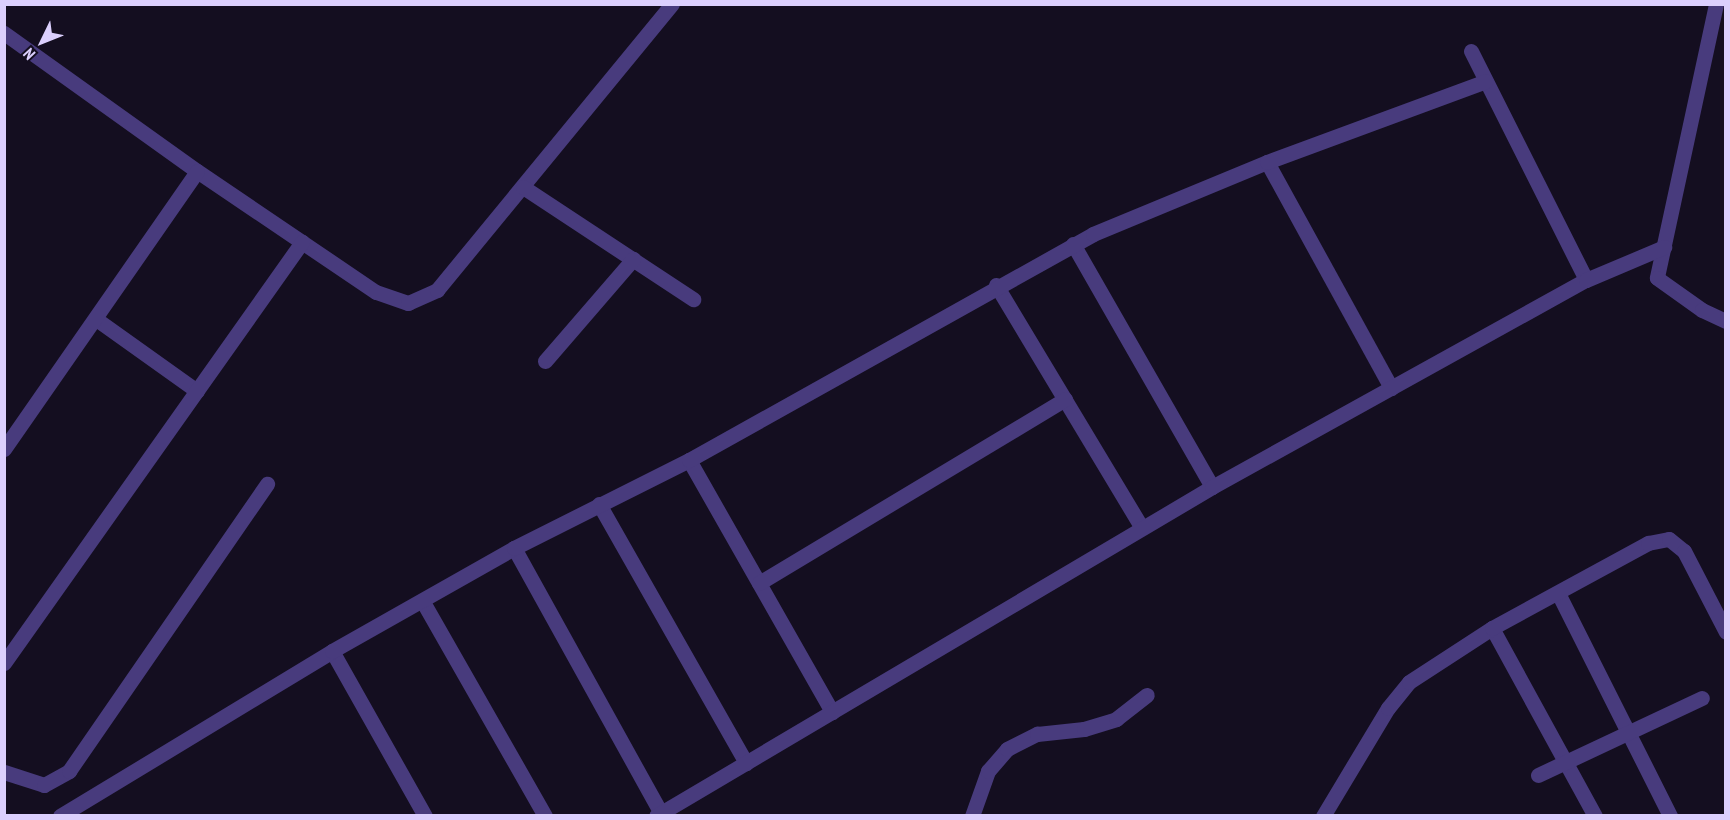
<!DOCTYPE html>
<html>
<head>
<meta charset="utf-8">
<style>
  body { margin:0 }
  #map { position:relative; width:1730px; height:820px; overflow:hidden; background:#140e20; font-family:"PT Sans Narrow",sans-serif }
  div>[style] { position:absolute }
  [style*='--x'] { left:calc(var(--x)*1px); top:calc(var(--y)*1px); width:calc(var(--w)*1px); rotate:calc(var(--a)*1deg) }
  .minor>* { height:15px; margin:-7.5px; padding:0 7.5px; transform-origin:7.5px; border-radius:7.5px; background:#483b7d }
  span { translate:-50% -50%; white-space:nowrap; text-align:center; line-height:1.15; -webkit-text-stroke:5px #140e20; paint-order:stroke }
  .frame { position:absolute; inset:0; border:6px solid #dbcffd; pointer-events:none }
  .north { position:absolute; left:12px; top:12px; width:60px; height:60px; -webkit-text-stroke:4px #140e20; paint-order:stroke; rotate:227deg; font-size:16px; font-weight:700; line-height:24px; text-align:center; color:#dbcffd }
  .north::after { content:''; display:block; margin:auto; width:21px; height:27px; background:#dbcffd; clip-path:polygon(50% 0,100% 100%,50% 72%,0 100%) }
</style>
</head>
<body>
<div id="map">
  <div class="minor">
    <div style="--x:1716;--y:4;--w:280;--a:102.2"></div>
    <div style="--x:1657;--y:278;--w:55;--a:35.4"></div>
    <div style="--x:1702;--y:310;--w:26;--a:25"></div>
    <div style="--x:4;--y:33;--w:237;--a:35.6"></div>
    <div style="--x:197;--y:171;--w:216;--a:34.1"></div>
    <div style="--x:376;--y:292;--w:34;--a:19"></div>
    <div style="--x:408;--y:303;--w:32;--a:-24"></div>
    <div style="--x:437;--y:290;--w:370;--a:-50.6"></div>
    <div style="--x:1471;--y:51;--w:256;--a:63.3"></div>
    <div style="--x:1267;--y:162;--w:258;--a:61.2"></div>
    <div style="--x:523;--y:187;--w:204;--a:33.4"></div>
    <div style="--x:1073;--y:244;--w:280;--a:60.2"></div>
    <div style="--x:996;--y:285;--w:283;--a:59"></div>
    <div style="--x:96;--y:319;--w:124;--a:35.5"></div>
    <div style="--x:545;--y:361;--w:135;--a:-49.2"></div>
    <div style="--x:4;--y:449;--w:338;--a:-55.2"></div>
    <div style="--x:689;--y:460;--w:290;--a:60.4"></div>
    <div style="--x:599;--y:504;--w:298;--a:60.4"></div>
    <div style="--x:514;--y:548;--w:303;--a:61"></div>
    <div style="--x:759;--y:583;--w:357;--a:-31"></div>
    <div style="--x:1558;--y:593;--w:250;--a:63.3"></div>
    <div style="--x:423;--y:602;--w:246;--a:60.3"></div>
    <div style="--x:1492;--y:628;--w:214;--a:61.3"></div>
    <div style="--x:332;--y:651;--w:189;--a:60.6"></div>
    <div style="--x:4;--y:663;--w:516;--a:-54.71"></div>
    <div style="--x:4;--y:772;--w:42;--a:18"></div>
    <div style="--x:44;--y:785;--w:29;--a:-29"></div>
    <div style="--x:69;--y:771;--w:349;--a:-55.4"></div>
    <div style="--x:1538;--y:775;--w:181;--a:-25.2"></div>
    <div style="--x:60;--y:816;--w:318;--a:-31.2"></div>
    <div style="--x:332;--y:651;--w:209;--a:-29.5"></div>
    <div style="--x:514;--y:548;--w:196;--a:-26.7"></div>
    <div style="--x:689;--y:460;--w:463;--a:-29.2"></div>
    <div style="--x:1093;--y:234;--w:188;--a:-22.5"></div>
    <div style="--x:1267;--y:162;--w:233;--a:-20.3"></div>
    <div style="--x:656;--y:816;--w:646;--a:-30.61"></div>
    <div style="--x:1212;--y:487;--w:427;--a:-29"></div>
    <div style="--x:1586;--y:280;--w:85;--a:-22.9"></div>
    <div style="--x:972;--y:816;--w:48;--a:-70.4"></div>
    <div style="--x:988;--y:771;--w:29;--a:-49"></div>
    <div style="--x:1007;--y:749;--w:34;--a:-27"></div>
    <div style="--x:1037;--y:734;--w:47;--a:-6.1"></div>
    <div style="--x:1084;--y:729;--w:34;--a:-17"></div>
    <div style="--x:1116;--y:719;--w:39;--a:-38"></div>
    <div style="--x:1323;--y:816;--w:126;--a:-59"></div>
    <div style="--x:1388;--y:708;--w:33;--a:-51"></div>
    <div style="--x:1409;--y:682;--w:99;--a:-33"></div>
    <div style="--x:1492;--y:628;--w:178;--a:-28.6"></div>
    <div style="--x:1648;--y:543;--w:21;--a:-11"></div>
    <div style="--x:1669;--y:539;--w:19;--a:39"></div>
    <div style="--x:1684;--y:551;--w:91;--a:62.6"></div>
  </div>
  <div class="frame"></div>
  <div class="north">N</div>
</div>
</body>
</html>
